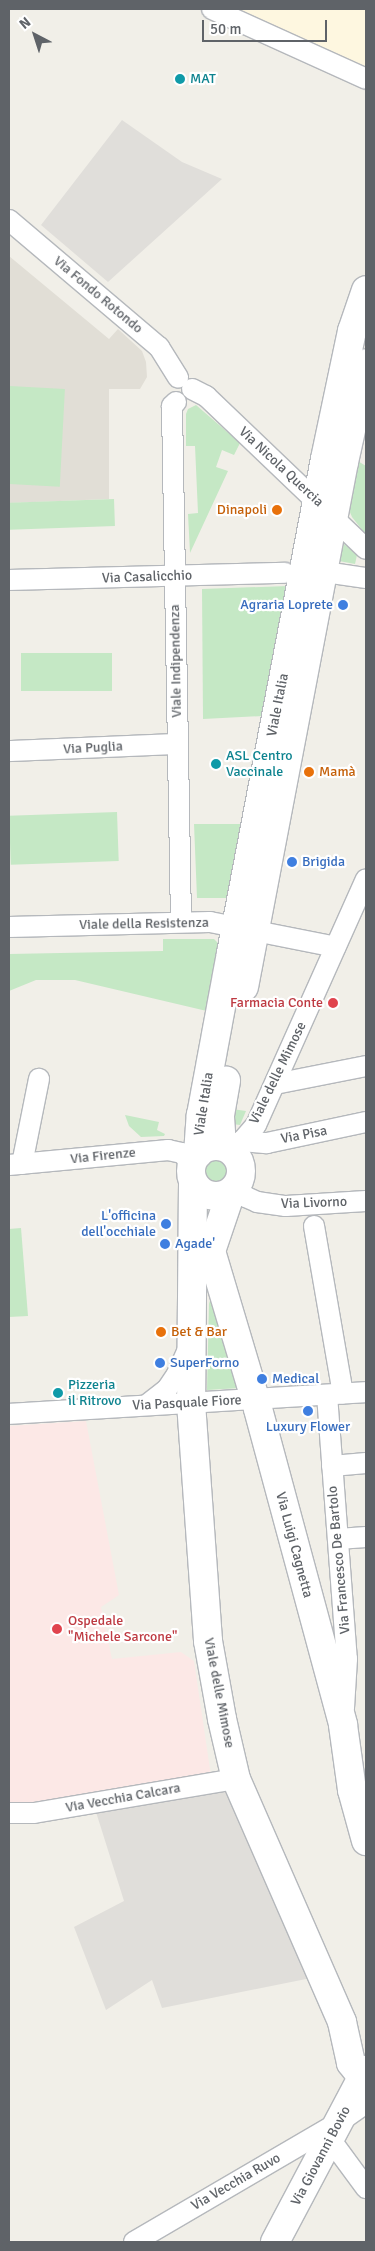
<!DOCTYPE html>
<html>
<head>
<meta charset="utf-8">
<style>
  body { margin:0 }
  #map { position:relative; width:375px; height:2251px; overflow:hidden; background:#f1efe8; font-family:Signika,sans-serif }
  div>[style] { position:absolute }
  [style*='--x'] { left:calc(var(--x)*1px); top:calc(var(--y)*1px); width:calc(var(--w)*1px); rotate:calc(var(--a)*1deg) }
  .commercial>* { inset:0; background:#fef7e0 }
  .industrial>* { inset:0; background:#e0deda }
  .education>* { inset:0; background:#e1ded6 }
  .medical>* { inset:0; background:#fce8e6 }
  .green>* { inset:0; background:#c5e8c5; transform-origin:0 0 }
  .round { border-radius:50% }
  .roads { filter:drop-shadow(1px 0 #b5b8bc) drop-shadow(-1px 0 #b5b8bc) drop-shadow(0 1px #b5b8bc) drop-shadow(0 -1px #b5b8bc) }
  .minor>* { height:20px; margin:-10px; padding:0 10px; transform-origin:10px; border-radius:10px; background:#fff }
  .secondary>* { height:28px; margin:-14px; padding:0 14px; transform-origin:14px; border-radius:14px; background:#fff }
  .secondary>.ring { margin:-14px; padding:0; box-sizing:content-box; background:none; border:28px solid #fff; border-radius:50% }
  .dots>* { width:14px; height:14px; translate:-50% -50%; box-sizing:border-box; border:2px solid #fff; border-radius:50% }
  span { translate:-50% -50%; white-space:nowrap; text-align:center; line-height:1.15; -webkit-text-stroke:4.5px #fff; paint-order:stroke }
  .culture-label { font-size:14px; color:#0d838f }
  .left { translate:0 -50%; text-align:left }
  .street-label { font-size:14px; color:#5f6368 }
  .food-label { font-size:14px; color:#c56008 }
  .right { translate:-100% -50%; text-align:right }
  .shop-label { font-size:14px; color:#366cbe }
  .health-label { font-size:14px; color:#be3a42 }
  .frame { position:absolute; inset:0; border:10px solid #5f6368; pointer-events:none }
  .north { position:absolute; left:10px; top:10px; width:50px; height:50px; -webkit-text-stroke:4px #fff; paint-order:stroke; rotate:320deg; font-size:14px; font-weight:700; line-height:20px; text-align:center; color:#5f6368 }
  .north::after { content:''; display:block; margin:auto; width:18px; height:22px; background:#5f6368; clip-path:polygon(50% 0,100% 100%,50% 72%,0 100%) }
  .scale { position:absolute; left:202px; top:20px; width:125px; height:22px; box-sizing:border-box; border:2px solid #5f6368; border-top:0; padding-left:6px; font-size:15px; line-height:18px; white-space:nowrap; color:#5f6368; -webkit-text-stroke:4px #fff; paint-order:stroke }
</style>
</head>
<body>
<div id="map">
  <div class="commercial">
    <div style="clip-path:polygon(233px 9px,366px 9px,366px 70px)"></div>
  </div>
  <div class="industrial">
    <div style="clip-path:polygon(122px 120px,182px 162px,222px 179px,108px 282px,41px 225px)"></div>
    <div style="clip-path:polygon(228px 1787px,311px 1978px,162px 2008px,152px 1980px,106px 2010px,74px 1927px,124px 1901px,96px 1812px)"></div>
  </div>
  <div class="education">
    <div style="clip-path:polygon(9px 256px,109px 339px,118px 329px,142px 351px,146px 362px,147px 377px,140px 389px,109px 389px,109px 499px,9px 503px)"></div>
  </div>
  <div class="medical">
    <div style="clip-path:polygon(86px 1421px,119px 1595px,101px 1607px,112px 1659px,181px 1652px,194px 1661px,211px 1776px,34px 1805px,9px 1804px,9px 1426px)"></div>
  </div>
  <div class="green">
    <div style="left:10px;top:386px;width:55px;height:98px;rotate:3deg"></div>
    <div style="clip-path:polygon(196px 405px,240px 443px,234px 455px,222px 450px,216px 467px,228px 471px,190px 553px,188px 514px,198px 513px,195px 446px,186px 446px,186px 414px,188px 409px)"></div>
    <div style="clip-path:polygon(356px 460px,366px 466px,366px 535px,352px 517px,349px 510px,348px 500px)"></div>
    <div style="left:114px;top:499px;width:27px;height:105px;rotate:88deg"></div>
    <div style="clip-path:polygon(344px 544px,357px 555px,355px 564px,339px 561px)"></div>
    <div style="clip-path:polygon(288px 586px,263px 716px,203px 719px,202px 589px)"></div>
    <div style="left:112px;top:653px;width:38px;height:91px;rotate:90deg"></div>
    <div style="left:117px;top:812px;width:49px;height:108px;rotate:88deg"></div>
    <div style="clip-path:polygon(194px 824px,243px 824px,229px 898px,197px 898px)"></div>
    <div style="clip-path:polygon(163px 939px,214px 939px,223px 948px,211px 1012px,75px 980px,36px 980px,9px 991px,9px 954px,163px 951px)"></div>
    <div style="clip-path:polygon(232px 1109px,246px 1111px,240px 1125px,232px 1124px)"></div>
    <div style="clip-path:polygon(125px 1115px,159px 1122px,157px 1130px,165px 1134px,164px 1136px,141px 1137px,129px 1126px)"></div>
    <div class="round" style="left:202px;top:1157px;width:28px;height:28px"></div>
    <div style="clip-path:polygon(21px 1228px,28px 1316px,9px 1317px,9px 1229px)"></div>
    <div style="clip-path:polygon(212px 1293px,240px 1388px,207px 1390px,209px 1304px)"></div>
  </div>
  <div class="roads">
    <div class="minor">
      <div style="--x:212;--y:9;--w:169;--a:24.4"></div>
      <div style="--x:9;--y:220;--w:197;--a:40.3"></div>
      <div style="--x:159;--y:347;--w:36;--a:58"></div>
      <div style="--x:192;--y:389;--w:16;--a:27"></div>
      <div style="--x:206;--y:396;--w:221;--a:43.7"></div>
      <div style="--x:176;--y:402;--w:6;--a:135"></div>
      <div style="--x:172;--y:406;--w:516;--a:89"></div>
      <div style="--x:311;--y:570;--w:56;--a:8.3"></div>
      <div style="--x:9;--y:580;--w:276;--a:-1.5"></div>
      <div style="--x:9;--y:751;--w:168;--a:-2.4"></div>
      <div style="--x:9;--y:927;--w:201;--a:-1.4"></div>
      <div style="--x:210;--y:922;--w:128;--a:11.2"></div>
      <div style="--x:275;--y:1084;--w:93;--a:-11.2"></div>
      <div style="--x:242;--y:1141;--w:25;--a:5"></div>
      <div style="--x:267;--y:1143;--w:101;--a:-12"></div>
      <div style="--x:228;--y:1149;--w:16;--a:-30"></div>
      <div style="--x:242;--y:1141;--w:21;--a:-49"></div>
      <div style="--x:256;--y:1125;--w:269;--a:-65.9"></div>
      <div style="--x:22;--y:1164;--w:87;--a:-78.7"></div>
      <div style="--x:9;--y:1165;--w:160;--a:-5.4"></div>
      <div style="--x:168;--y:1150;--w:14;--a:12"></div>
      <div style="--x:182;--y:1153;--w:15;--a:48"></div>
      <div style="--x:236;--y:1188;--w:13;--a:42"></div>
      <div style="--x:246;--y:1197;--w:12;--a:24"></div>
      <div style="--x:257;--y:1202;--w:29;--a:8"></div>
      <div style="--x:286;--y:1206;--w:80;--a:-3.6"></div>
      <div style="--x:314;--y:1226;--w:170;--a:80.2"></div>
      <div style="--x:327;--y:1395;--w:265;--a:85.7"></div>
      <div style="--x:347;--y:1659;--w:49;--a:93.5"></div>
      <div style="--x:148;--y:1404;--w:24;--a:-38"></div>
      <div style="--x:167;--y:1389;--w:18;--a:-56"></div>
      <div style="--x:177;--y:1374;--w:27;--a:-66"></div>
      <div style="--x:9;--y:1414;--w:358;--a:-3.5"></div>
      <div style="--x:332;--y:1466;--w:34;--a:-5"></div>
      <div style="--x:338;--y:1539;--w:28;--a:-4"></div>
      <div style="--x:9;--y:1813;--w:25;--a:0"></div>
      <div style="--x:34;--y:1813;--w:205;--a:-9.6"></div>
      <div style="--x:330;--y:2139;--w:61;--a:53.7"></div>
      <div style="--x:134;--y:2242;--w:238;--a:-30.3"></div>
      <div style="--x:339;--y:2122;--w:33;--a:-35"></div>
    </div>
    <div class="secondary">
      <div style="--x:244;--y:987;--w:534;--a:-79.22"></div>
      <div style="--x:344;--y:462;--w:101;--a:-77.5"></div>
      <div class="ring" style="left:191px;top:1146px;width:22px;height:22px"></div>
      <div style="--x:222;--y:1146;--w:31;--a:-94"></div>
      <div style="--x:220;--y:1115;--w:35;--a:-80"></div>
      <div style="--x:198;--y:1154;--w:39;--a:-86"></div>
      <div style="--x:201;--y:1115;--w:165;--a:-79.5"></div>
      <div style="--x:231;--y:953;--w:503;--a:-79.23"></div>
      <div style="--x:325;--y:459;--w:131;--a:-78.1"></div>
      <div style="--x:352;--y:331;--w:43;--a:-71.1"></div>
      <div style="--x:193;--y:1183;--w:220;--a:90.5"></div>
      <div style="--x:191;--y:1403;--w:239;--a:85.9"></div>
      <div style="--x:208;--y:1641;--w:79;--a:79.8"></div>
      <div style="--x:222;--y:1719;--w:62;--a:76.9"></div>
      <div style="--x:236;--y:1779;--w:265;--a:66.4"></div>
      <div style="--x:342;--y:2022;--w:42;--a:77.6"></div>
      <div style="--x:351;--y:2063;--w:18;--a:52"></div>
      <div style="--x:211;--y:1251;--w:165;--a:73.4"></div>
      <div style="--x:258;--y:1409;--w:327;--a:74.9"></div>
      <div style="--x:343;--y:1725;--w:66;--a:82.1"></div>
      <div style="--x:352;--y:1790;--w:53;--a:74.6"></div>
      <div style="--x:205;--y:1269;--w:81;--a:-71.3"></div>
      <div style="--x:275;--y:2242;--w:195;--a:-62.1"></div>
    </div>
  </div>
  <div class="dots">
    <div style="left:180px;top:79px;background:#0f9aa8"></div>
    <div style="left:277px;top:510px;background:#e8710a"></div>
    <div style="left:343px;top:605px;background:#3f7fe0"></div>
    <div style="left:216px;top:764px;background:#0f9aa8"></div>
    <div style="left:309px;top:772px;background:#e8710a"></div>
    <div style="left:292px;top:862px;background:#3f7fe0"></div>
    <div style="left:333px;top:1003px;background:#e0444e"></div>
    <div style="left:166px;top:1224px;background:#3f7fe0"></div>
    <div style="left:165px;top:1244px;background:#3f7fe0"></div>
    <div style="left:161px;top:1332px;background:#e8710a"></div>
    <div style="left:160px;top:1363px;background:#3f7fe0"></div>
    <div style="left:262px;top:1379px;background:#3f7fe0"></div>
    <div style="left:58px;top:1393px;background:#0f9aa8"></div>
    <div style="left:308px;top:1411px;background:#3f7fe0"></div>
    <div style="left:57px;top:1629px;background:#e0444e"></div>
  </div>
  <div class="culture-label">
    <span class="left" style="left:190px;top:79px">MAT</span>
    <span class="left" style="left:226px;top:764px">ASL Centro<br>Vaccinale</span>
    <span class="left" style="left:68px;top:1393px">Pizzeria<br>il Ritrovo</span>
  </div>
  <div class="street-label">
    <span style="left:98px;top:295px;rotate:40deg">Via Fondo Rotondo</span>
    <span style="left:281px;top:467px;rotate:43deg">Via Nicola Quercia</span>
    <span style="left:147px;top:577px;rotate:-2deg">Via Casalicchio</span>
    <span style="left:176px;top:661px;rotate:-91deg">Viale Indipendenza</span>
    <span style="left:278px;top:705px;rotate:-79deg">Viale Italia</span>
    <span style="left:93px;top:748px;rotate:-3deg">Via Puglia</span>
    <span style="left:144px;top:924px;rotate:-1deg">Viale della Resistenza</span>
    <span style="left:278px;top:1073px;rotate:-64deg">Viale delle Mimose</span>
    <span style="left:204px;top:1104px;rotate:-81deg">Viale Italia</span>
    <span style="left:304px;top:1135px;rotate:-11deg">Via Pisa</span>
    <span style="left:103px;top:1156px;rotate:-6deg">Via Firenze</span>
    <span style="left:314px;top:1203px;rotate:-2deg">Via Livorno</span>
    <span style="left:187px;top:1403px;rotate:-3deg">Via Pasquale Fiore</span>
    <span style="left:294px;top:1545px;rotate:75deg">Via Luigi Cagnetta</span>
    <span style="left:339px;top:1560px;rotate:-95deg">Via Francesco De Bartolo</span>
    <span style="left:219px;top:1693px;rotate:79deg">Viale delle Mimose</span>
    <span style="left:123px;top:1798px;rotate:-10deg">Via Vecchia Calcara</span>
    <span style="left:321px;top:2156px;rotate:-62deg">Via Giovanni Bovio</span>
    <span style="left:236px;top:2182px;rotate:-30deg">Via Vecchia Ruvo</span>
  </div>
  <div class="food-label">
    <span class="right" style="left:267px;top:510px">Dinapoli</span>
    <span class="left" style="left:319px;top:772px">Mamà</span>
    <span class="left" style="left:171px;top:1332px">Bet &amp; Bar</span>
  </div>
  <div class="shop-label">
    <span class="right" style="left:333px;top:605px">Agraria Loprete</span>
    <span class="left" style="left:302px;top:862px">Brigida</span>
    <span class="right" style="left:156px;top:1224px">L'officina<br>dell'occhiale</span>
    <span class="left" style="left:175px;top:1244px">Agade'</span>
    <span class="left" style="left:170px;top:1363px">SuperForno</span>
    <span class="left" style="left:272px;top:1379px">Medical</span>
    <span style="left:308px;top:1427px">Luxury Flower</span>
  </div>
  <div class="health-label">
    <span class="right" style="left:323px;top:1003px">Farmacia Conte</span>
    <span class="left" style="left:68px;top:1629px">Ospedale<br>"Michele Sarcone"</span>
  </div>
  <div class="frame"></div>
  <div class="north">N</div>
  <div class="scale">50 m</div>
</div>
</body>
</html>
